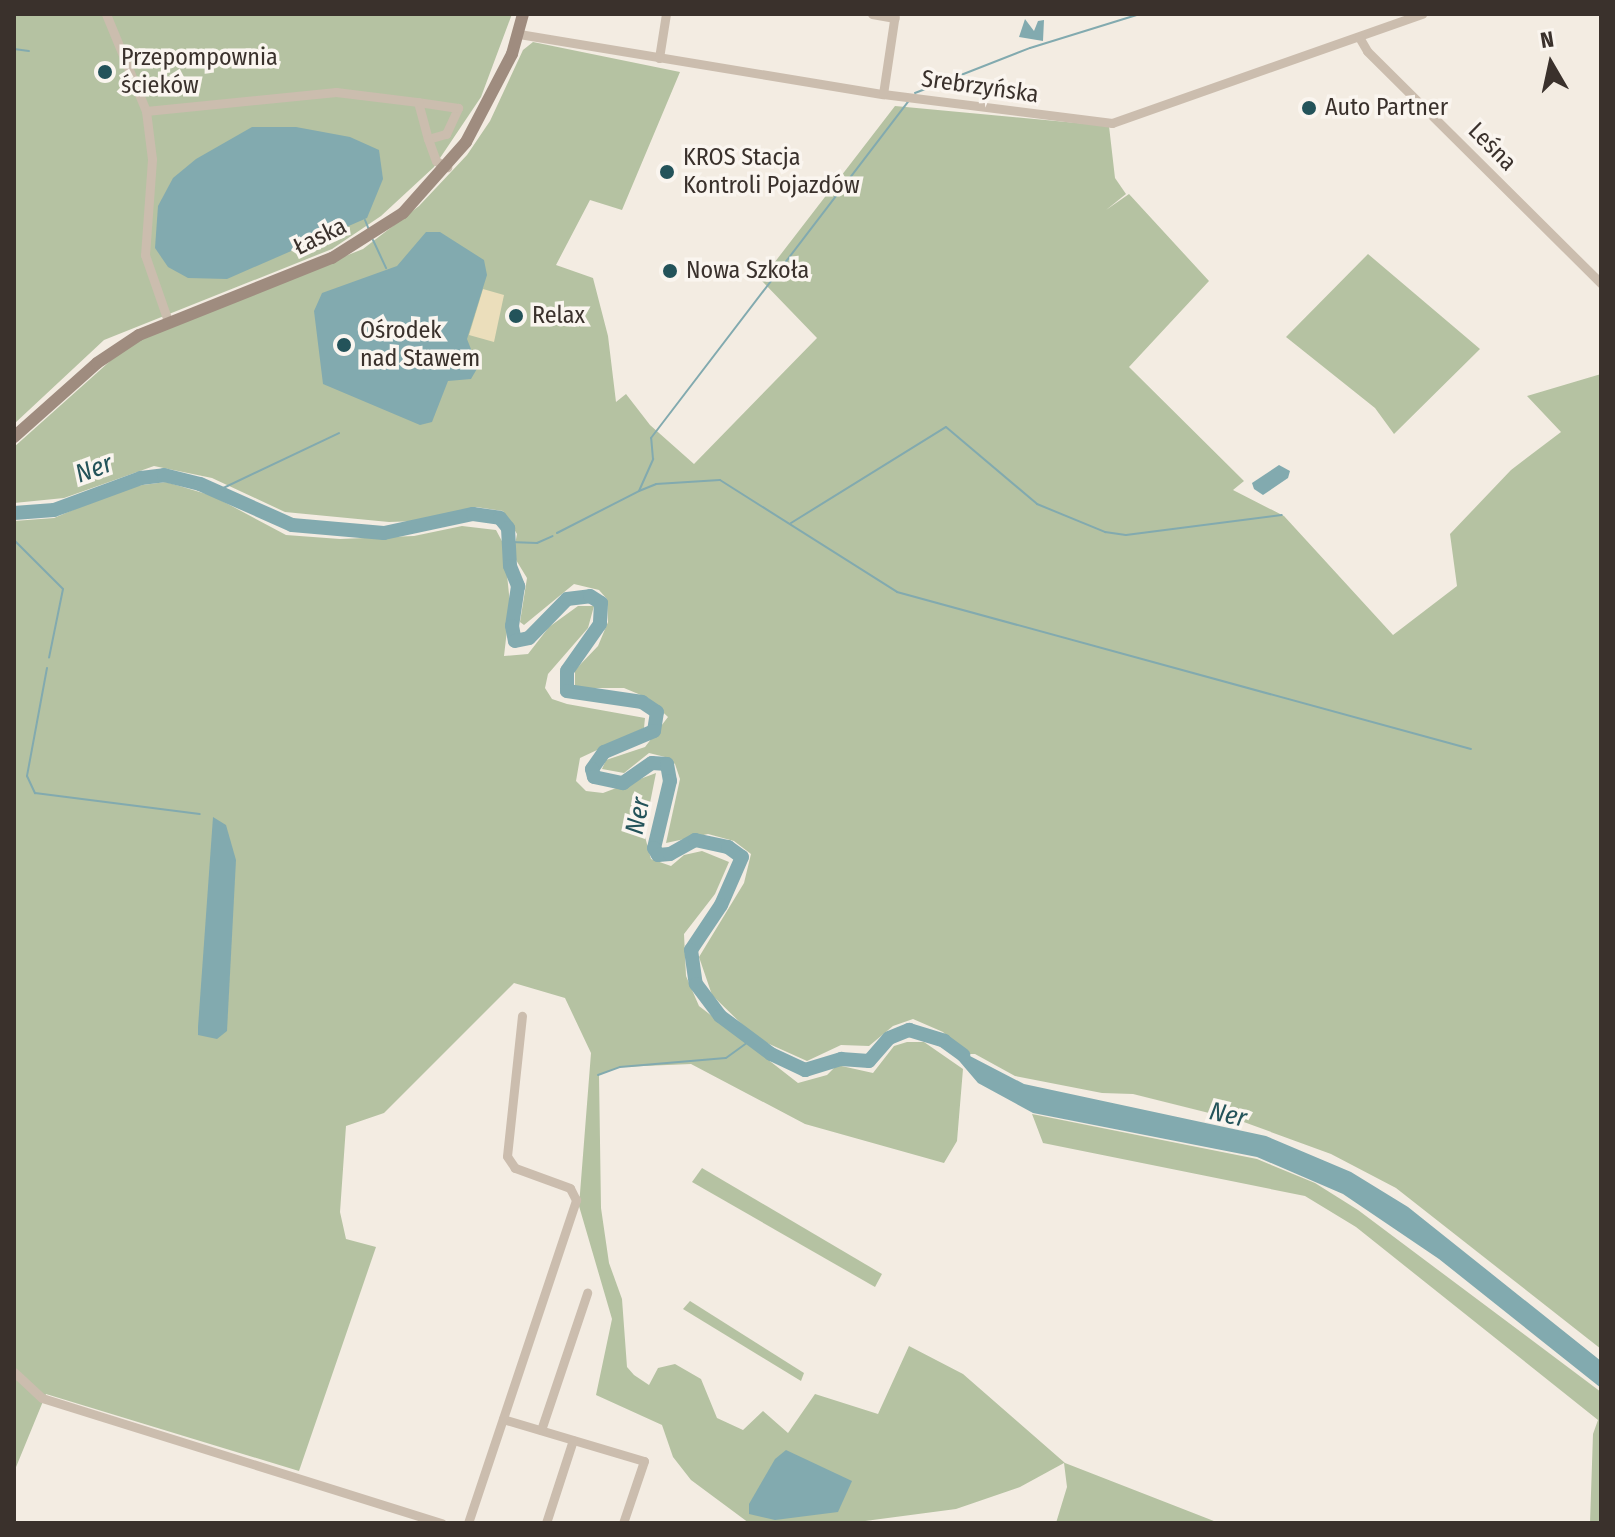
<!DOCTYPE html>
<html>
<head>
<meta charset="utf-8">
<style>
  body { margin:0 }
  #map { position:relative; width:1615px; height:1537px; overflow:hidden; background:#f3ece2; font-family:"Fira Sans Condensed",sans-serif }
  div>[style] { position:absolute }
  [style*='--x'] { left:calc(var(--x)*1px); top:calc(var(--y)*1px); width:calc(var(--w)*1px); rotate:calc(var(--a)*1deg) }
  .green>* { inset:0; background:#b5c2a2 }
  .sand>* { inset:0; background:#ebdebb }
  .water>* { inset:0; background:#82aaaf }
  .stream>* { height:2px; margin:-1px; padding:0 1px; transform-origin:1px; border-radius:1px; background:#82aaaf }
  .river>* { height:14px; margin:-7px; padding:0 7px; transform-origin:7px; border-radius:7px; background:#82aaaf }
  .minor>* { height:9px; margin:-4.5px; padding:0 4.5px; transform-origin:4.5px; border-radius:4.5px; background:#cbbdae }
  .secondary>* { height:12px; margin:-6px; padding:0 6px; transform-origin:6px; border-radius:6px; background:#9f8c7f }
  .dots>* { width:22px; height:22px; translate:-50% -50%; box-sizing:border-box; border:4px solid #faf5ef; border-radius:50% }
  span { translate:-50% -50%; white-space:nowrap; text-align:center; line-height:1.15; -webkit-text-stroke:7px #faf5ef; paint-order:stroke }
  .poi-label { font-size:24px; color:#3a312c }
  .left { translate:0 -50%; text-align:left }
  .street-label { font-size:24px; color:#3a312c }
  .water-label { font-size:26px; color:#23535a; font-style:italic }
  .frame { position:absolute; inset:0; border:16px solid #3a312c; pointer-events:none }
  .north { position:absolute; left:1511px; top:24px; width:80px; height:80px; -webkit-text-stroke:6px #faf5ef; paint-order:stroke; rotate:351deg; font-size:22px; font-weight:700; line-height:32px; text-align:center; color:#3a312c }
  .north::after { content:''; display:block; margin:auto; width:28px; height:36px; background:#3a312c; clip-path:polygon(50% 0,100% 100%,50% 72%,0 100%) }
</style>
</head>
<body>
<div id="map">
  <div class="green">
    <div style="clip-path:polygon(14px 14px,512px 14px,481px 97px,434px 167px,381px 216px,332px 249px,104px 340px,14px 424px)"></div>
    <div style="clip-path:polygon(533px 42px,680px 72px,622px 210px,590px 200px,556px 265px,593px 278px,608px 336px,616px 402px,626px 394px,650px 425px,694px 464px,817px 338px,761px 280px,895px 106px,1109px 126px,1115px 178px,1126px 194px,1106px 210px,1129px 194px,1209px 281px,1129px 367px,1244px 481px,1233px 490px,1284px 516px,1393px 635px,1457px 586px,1450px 534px,1511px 470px,1561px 432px,1527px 396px,1601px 374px,1601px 1349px,1396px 1188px,1331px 1154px,1241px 1121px,1133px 1094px,1102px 1093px,1015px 1076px,975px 1054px,964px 1054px,943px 1032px,913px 1019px,893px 1026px,869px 1046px,841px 1045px,807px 1061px,756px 1038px,712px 995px,699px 957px,744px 883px,751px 854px,734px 841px,708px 834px,666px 843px,680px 779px,675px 764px,665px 757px,649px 753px,624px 773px,602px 769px,606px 760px,645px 747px,668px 717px,648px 698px,624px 688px,575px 688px,575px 670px,598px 646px,608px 622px,607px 599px,599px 590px,574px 584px,524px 625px,520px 622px,527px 578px,513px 555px,517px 534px,503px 511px,476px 507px,418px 521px,389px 522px,285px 512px,212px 478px,154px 466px,64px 498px,14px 503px,14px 447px,118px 354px,152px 333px,363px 249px,419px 206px,467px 155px,490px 121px,523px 50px)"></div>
    <div style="clip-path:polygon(1368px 254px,1480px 349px,1394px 434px,1375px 408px,1286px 337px)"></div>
    <div style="clip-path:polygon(166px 482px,213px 496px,286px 535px,340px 539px,414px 536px,462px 526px,496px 530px,504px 545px,510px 604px,504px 656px,528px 654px,549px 627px,578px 606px,594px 606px,588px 628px,548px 674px,545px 688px,552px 699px,567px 704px,645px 718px,644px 728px,580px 758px,576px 781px,586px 791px,603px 793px,656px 773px,644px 833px,651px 859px,671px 866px,684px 855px,702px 851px,729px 862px,715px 894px,684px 934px,686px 976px,699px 1006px,798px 1083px,827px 1075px,837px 1065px,873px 1073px,894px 1046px,907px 1042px,924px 1042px,963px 1069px,957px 1141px,944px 1163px,805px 1124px,691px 1064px,620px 1067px,599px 1075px,601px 1208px,609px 1263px,622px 1299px,627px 1367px,634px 1375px,649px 1385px,658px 1368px,675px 1364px,701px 1379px,717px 1418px,743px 1430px,763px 1411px,788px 1433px,815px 1394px,878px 1414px,909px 1346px,963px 1374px,1065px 1463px,1219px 1523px,1056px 1523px,1067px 1487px,1064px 1463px,1020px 1487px,956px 1509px,850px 1523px,749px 1523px,691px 1480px,673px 1457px,662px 1425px,596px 1395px,612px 1319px,579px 1206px,591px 1053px,565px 998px,514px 983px,384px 1113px,346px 1126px,340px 1212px,346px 1239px,376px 1247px,299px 1471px,46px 1394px,14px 1472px,14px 521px,54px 518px,127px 487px)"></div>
    <div style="clip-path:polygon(1032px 1114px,1257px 1159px,1315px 1183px,1358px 1210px,1601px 1392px,1601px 1523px,1590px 1523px,1593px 1434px,1598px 1420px,1356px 1227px,1305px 1196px,1043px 1143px)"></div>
    <div style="clip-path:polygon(702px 1168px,882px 1274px,875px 1287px,692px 1182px)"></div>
    <div style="clip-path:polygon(690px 1301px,804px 1373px,801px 1381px,683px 1309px)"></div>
  </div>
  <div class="sand">
    <div style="clip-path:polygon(483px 289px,504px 295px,494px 342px,469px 335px)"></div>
  </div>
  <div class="water">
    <div style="clip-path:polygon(1025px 19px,1034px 31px,1038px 21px,1044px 20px,1043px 41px,1019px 37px)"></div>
    <div style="clip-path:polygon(252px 127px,296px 127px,350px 137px,379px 150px,383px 179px,367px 218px,227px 279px,188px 278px,168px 267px,155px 248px,158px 206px,173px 178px,196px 159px)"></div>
    <div style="clip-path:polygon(426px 232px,440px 232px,484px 260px,487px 275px,467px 339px,478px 367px,471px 379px,448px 381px,432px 422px,420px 425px,323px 384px,314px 311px,322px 293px,397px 266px)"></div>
    <div style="clip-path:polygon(1279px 465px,1290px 471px,1288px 478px,1263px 495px,1254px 489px,1252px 483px)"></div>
    <div style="clip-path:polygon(213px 817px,226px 825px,236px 860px,227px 1031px,217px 1039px,198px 1035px,198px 1027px)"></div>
    <div style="clip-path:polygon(943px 1042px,1024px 1084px,1266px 1136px,1351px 1172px,1408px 1207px,1601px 1361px,1601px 1388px,1439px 1259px,1343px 1194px,1257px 1157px,1033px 1113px,978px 1083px)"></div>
    <div style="clip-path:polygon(786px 1450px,852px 1481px,838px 1512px,775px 1520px,749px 1514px,749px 1504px,775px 1459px)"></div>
  </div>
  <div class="stream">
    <div style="--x:14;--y:49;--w:15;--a:8"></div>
    <div style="--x:915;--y:93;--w:123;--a:-21.4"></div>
    <div style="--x:1030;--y:48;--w:115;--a:-17.2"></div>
    <div style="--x:365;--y:220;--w:11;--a:68"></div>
    <div style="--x:373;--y:240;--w:31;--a:65"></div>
    <div style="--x:217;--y:491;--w:135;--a:-25.4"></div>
    <div style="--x:639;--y:491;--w:18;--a:-22"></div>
    <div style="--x:656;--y:484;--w:64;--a:-3.6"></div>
    <div style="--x:720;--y:480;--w:209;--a:32.3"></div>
    <div style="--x:897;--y:592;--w:595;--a:15.3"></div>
    <div style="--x:791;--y:523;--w:182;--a:-31.8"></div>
    <div style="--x:946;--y:427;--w:119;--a:40.2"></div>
    <div style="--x:1037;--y:504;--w:74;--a:22.4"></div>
    <div style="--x:1105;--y:532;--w:21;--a:8"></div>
    <div style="--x:1126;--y:535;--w:157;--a:-7.3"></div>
    <div style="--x:557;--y:533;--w:92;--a:-27.1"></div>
    <div style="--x:639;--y:491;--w:35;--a:-66"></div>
    <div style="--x:653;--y:459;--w:21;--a:-95"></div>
    <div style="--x:651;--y:438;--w:424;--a:-52.6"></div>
    <div style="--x:14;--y:540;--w:69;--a:45"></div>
    <div style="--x:63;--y:589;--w:70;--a:101.5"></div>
    <div style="--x:510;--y:542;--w:27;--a:2"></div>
    <div style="--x:537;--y:543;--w:17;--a:-24"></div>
    <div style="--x:47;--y:668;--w:110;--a:100.5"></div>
    <div style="--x:27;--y:776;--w:19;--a:65"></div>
    <div style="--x:35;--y:793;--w:166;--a:7.3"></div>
    <div style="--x:598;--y:1075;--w:23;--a:-20"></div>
    <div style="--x:620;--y:1067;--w:106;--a:-4.9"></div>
    <div style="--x:726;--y:1058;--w:32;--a:-36"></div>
  </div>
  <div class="river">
    <div style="--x:14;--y:513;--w:40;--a:-4.3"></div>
    <div style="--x:54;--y:510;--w:93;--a:-20.2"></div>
    <div style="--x:141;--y:478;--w:23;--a:-7"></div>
    <div style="--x:164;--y:475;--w:37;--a:14"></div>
    <div style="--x:200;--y:484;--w:101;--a:24"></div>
    <div style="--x:292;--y:525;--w:92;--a:5"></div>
    <div style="--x:384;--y:533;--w:91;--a:-12.1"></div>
    <div style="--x:473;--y:514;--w:27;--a:8"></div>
    <div style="--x:500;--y:518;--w:13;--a:51"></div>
    <div style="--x:508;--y:528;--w:38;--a:87"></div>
    <div style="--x:510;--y:566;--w:22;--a:68"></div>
    <div style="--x:518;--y:586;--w:40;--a:98.5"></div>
    <div style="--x:512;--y:626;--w:15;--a:79"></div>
    <div style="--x:515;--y:641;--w:14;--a:-12"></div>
    <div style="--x:529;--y:638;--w:54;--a:-45.7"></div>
    <div style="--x:567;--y:599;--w:23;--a:-7"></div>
    <div style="--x:590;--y:596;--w:13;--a:32"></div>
    <div style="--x:601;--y:603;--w:21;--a:93"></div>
    <div style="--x:600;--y:624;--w:57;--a:125.1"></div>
    <div style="--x:567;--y:671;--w:20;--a:90"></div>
    <div style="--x:567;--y:691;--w:76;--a:8.3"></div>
    <div style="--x:642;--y:702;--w:18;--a:34"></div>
    <div style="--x:657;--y:712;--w:19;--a:99"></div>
    <div style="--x:654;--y:731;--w:54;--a:157.2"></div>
    <div style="--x:604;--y:752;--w:21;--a:125"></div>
    <div style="--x:592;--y:769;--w:8;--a:76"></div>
    <div style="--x:594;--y:777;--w:30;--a:12"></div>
    <div style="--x:623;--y:783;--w:35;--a:-35"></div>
    <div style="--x:652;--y:763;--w:15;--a:4"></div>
    <div style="--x:667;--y:764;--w:17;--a:80"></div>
    <div style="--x:670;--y:781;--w:69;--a:103.4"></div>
    <div style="--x:654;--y:848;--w:8;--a:60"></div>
    <div style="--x:658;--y:855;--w:12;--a:-5"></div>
    <div style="--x:670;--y:854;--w:29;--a:-29"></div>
    <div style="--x:695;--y:840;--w:34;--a:12"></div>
    <div style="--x:728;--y:847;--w:17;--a:36"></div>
    <div style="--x:742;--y:857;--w:52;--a:113.6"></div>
    <div style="--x:721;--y:905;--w:54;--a:123.7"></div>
    <div style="--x:691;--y:950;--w:34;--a:82"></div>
    <div style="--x:696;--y:984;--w:40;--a:53"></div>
    <div style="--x:720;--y:1016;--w:64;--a:36.7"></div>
    <div style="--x:771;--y:1054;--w:38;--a:25"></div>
    <div style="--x:805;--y:1070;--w:38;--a:-17"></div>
    <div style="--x:841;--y:1059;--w:28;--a:4"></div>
    <div style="--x:869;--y:1061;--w:30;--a:-49"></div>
    <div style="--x:889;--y:1038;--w:22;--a:-22"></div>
    <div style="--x:909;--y:1030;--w:37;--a:17"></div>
    <div style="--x:944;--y:1041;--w:24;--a:36"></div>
  </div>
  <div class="minor">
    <div style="--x:106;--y:14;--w:105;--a:67.6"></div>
    <div style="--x:872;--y:14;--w:23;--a:10"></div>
    <div style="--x:519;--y:34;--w:369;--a:9.4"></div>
    <div style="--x:883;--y:94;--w:231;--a:7.2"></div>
    <div style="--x:1112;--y:123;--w:329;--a:-19.4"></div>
    <div style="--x:1359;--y:37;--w:16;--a:60"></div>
    <div style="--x:1367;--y:51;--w:330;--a:44.8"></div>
    <div style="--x:659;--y:58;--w:45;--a:-81"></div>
    <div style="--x:883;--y:94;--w:81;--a:-81.5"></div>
    <div style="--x:428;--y:139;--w:19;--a:-16"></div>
    <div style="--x:446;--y:134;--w:29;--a:-65"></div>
    <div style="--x:458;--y:108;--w:40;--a:-171.5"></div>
    <div style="--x:418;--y:102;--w:38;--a:75"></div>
    <div style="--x:428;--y:139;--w:23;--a:70"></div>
    <div style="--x:436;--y:161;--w:13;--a:29"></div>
    <div style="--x:168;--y:321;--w:70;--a:-109.2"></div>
    <div style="--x:145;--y:255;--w:96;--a:-85.8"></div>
    <div style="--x:152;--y:159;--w:48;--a:-97.1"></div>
    <div style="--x:146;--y:111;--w:191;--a:-5.7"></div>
    <div style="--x:336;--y:92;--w:83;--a:7"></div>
    <div style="--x:14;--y:1372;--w:38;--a:43"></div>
    <div style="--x:42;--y:1398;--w:419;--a:17.4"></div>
    <div style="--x:503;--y:1419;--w:147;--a:16.6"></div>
    <div style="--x:644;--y:1461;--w:65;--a:108.7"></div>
    <div style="--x:541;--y:1430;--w:145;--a:-71.4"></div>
    <div style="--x:468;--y:1523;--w:341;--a:-71.5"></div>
    <div style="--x:576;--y:1200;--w:13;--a:-117"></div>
    <div style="--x:570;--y:1188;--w:59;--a:-160"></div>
    <div style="--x:515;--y:1168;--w:14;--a:-124"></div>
    <div style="--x:507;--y:1156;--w:141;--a:-83.9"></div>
    <div style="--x:546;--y:1523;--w:87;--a:-72"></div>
  </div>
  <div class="secondary">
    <div style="--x:14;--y:437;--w:111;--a:-41.7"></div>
    <div style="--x:97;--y:363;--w:50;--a:-33.7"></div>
    <div style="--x:139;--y:335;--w:208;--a:-21.8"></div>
    <div style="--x:332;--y:258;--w:84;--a:-32.4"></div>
    <div style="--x:403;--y:213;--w:95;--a:-48.4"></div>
    <div style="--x:466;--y:142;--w:99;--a:-62.4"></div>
    <div style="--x:512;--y:54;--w:41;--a:-74.6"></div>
  </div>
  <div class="dots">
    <div style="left:105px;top:72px;background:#23535a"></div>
    <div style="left:1309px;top:108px;background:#23535a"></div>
    <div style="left:667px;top:172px;background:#23535a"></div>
    <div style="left:670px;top:271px;background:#23535a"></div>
    <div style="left:516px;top:316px;background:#23535a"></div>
    <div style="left:344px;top:345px;background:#23535a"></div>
  </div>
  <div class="poi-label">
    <span class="left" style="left:121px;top:72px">Przepompownia<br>ścieków</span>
    <span class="left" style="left:1325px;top:108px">Auto Partner</span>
    <span class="left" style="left:683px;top:172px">KROS Stacja<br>Kontroli Pojazdów</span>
    <span class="left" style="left:686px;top:271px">Nowa Szkoła</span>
    <span class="left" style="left:532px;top:316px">Relax</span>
    <span class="left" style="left:360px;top:345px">Ośrodek<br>nad Stawem</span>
  </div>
  <div class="street-label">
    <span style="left:980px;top:87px;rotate:8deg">Srebrzyńska</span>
    <span style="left:1492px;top:147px;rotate:45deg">Leśna</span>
    <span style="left:320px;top:237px;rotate:-26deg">Łaska</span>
  </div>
  <div class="water-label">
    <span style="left:94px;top:469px;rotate:-20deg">Ner</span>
    <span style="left:638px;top:816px;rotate:-79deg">Ner</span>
    <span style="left:1228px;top:1115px;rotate:13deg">Ner</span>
  </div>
  <div class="frame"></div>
  <div class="north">N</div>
</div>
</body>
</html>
